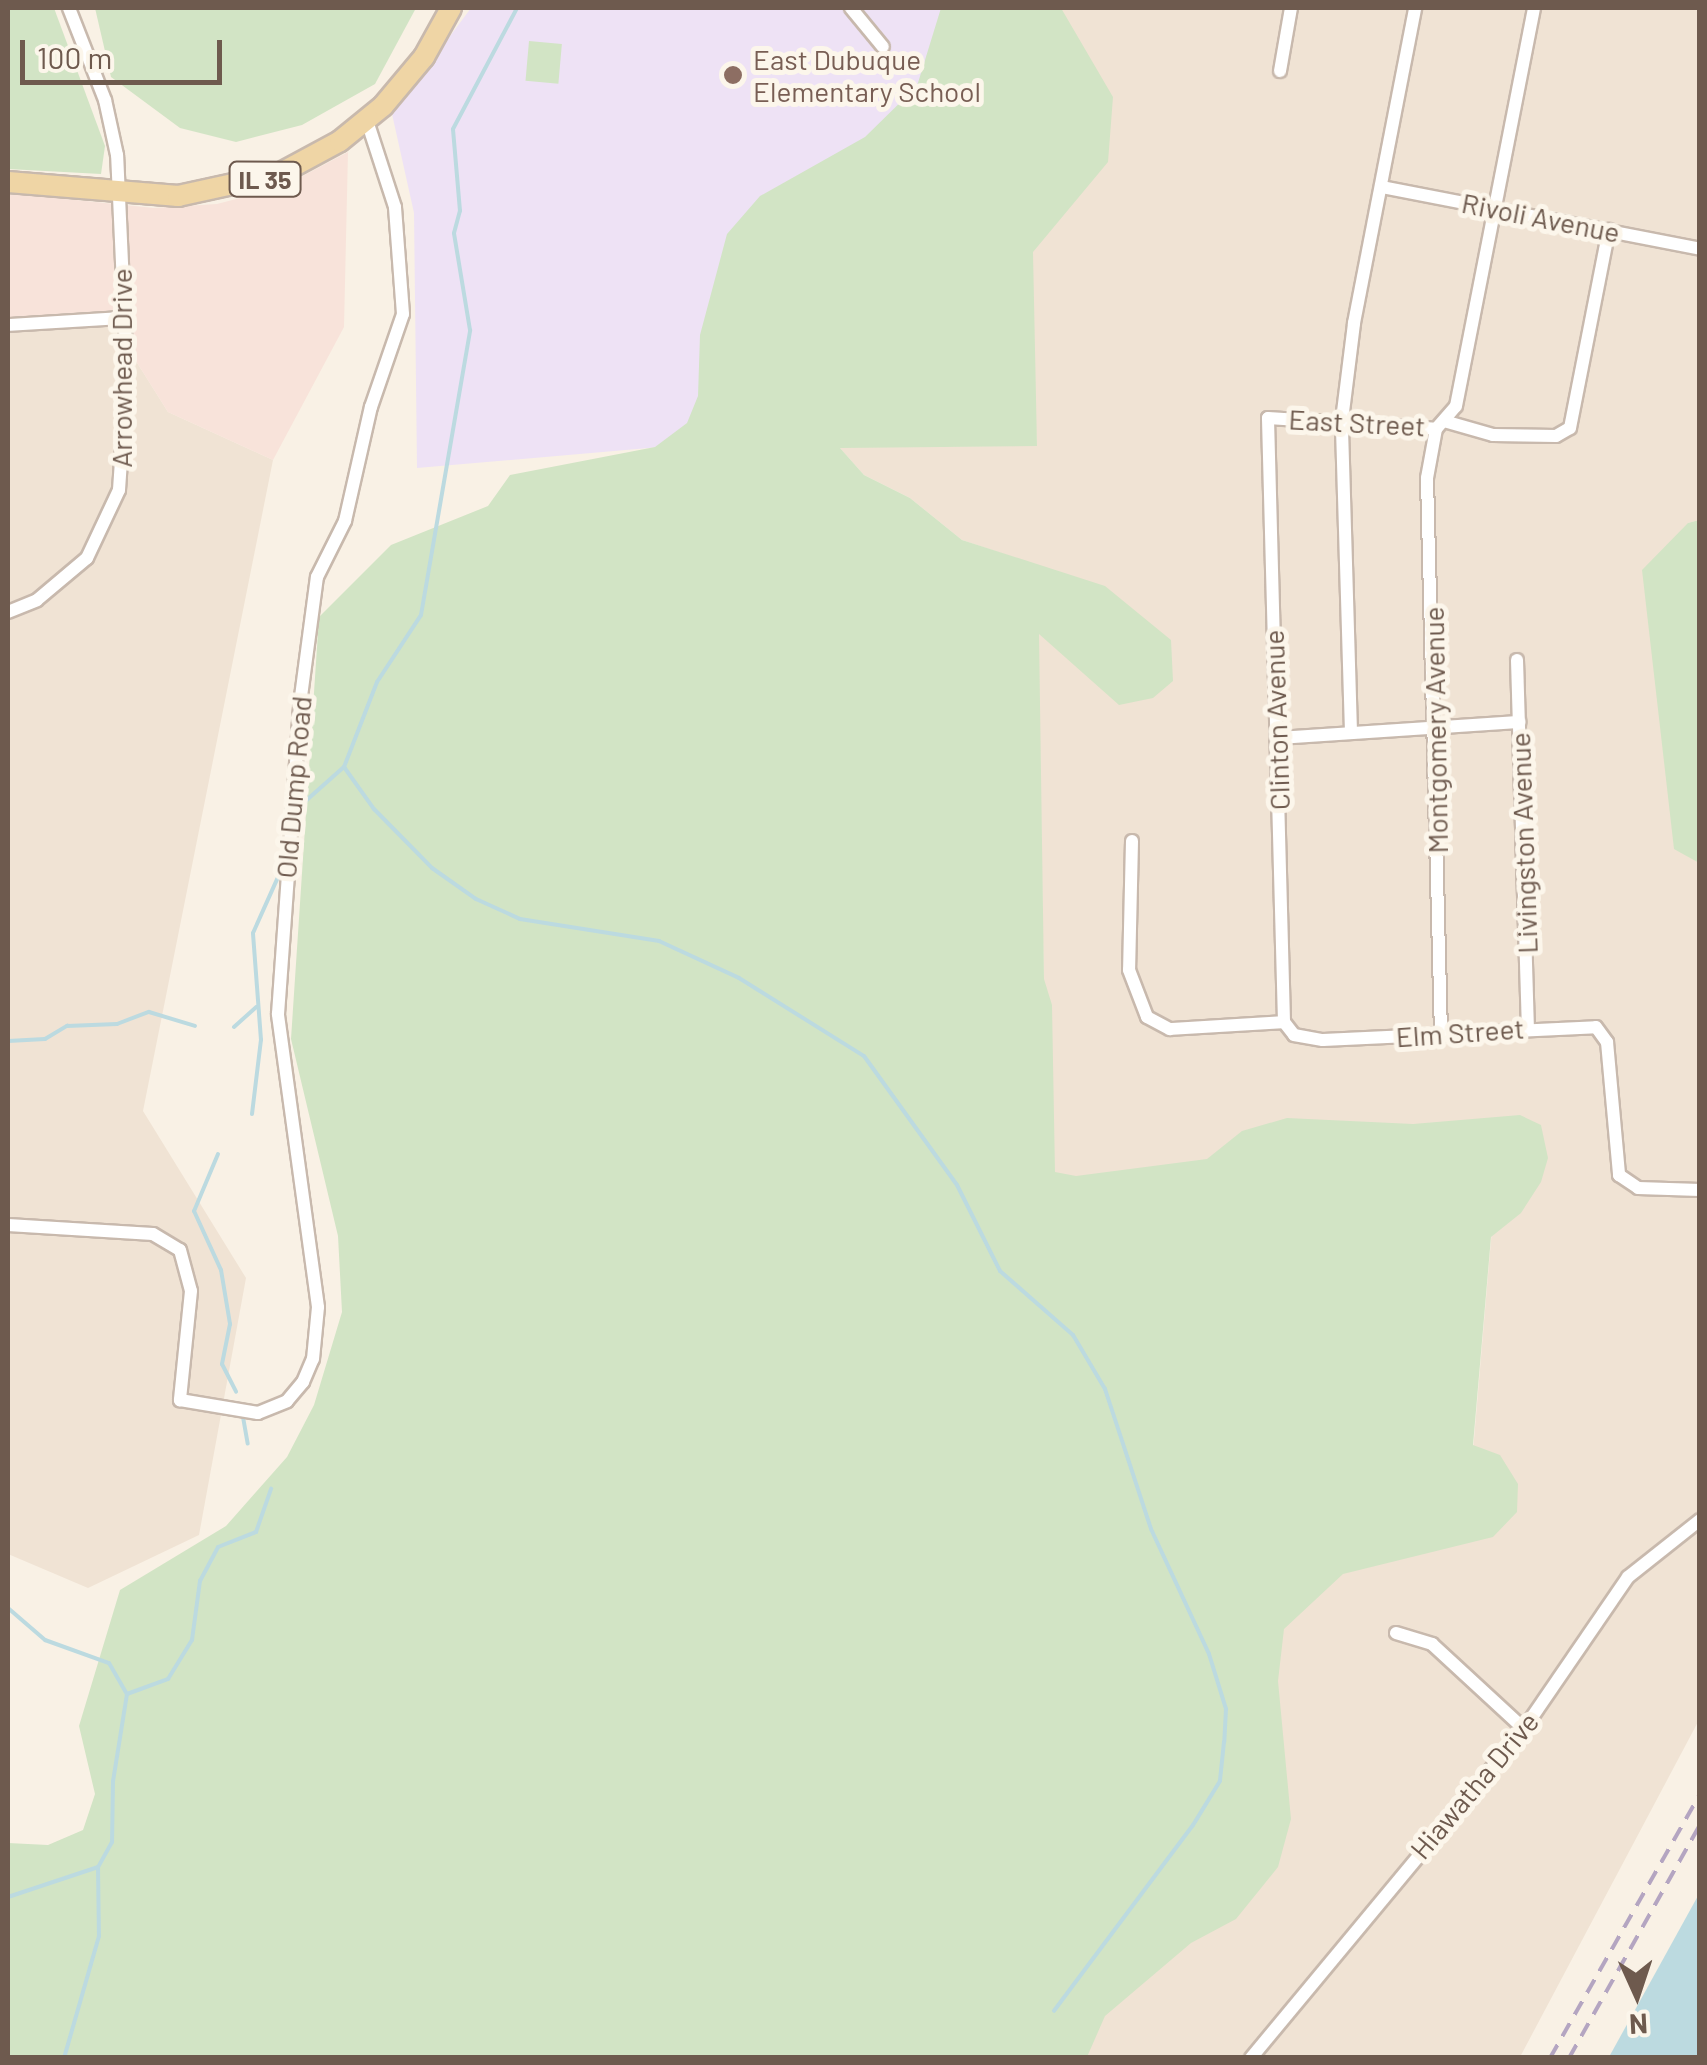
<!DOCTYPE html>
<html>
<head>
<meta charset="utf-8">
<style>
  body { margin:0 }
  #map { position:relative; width:1707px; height:2065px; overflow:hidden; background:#f9f1e5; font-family:Barlow,sans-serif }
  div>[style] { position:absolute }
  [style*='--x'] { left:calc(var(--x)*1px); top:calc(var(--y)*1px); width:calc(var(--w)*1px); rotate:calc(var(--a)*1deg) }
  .residential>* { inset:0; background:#f0e3d4 }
  .commercial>* { inset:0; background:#f8e3da }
  .education>* { inset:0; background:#eee2f5 }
  .green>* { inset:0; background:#d2e4c5; transform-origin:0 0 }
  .water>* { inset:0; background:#bcdae0 }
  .stream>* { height:4px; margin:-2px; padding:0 2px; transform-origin:2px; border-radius:2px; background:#bcdae0 }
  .roads { filter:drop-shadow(2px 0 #c8b9ad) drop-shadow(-2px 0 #c8b9ad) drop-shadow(0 2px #c8b9ad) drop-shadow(0 -2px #c8b9ad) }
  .street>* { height:12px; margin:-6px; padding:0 6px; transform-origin:6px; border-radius:6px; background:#fff }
  .primary>* { height:20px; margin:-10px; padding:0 10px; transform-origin:10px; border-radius:10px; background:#efd5a5 }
  .rail>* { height:4px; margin-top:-2px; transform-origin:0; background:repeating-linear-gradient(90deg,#b4a5c1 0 15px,transparent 0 25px) }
  .dots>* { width:28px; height:28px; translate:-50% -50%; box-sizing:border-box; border:5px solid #fcf6eb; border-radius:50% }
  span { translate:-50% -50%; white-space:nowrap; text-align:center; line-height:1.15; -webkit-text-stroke:10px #fcf6eb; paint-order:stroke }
  .shield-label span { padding:2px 8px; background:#fcf6eb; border:2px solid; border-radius:8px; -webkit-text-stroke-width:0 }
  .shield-label { font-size:25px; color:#6e5a4e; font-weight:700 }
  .education-label { font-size:28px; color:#785e54 }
  .left { translate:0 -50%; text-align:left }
  .street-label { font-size:28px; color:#6e5a4e }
  .frame { position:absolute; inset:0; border:10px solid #6e5a4e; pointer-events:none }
  .north { position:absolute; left:1587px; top:1945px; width:100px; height:100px; -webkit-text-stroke:8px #fcf6eb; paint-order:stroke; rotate:177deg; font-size:28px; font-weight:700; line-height:40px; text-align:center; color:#6e5a4e }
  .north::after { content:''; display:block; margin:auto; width:35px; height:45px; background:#6e5a4e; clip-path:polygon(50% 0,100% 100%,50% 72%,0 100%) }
  .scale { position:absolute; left:20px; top:40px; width:202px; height:45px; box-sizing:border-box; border:5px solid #6e5a4e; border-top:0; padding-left:12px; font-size:30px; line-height:35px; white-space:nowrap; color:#6e5a4e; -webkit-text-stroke:8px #fcf6eb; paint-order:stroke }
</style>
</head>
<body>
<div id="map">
  <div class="residential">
    <div style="clip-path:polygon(1009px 8px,1699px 8px,1699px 520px,1688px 523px,1674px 848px,1699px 863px,1699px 1720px,1520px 2057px,1086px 2057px,1268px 1550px,1466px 1533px,1497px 1170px,1047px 1185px,1037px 565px,962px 540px,910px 498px,864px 475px,839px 447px,1037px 446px)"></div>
    <div style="clip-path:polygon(114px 326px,168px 412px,273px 460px,143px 1111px,246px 1278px,199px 1535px,88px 1588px,8px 1554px,8px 332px)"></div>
  </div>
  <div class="commercial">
    <div style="clip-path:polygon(348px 152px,344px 327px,273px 460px,168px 412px,114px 326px,8px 332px,8px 193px,154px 208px,217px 204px,282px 187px)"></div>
  </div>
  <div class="education">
    <div style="clip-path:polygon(471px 8px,1009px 8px,706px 443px,417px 468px,414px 213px,392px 114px)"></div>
  </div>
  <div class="green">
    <div style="clip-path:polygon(8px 8px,54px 8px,105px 146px,101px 174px,8px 169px)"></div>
    <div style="clip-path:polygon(95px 8px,416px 8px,375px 84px,302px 125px,236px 142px,180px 128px,111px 77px)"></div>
    <div style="clip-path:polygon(941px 8px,1061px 8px,1113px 97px,1108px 162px,1033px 252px,1037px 446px,840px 448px,864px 475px,910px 498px,962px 540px,1105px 586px,1171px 640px,1173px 681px,1153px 698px,1119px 705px,1039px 634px,1044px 979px,1052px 1005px,1055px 1172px,1076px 1176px,1207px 1159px,1242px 1131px,1287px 1118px,1413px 1124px,1520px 1115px,1541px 1125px,1548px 1158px,1541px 1182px,1521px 1213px,1491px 1237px,1473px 1445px,1500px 1455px,1518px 1484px,1517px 1512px,1493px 1537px,1343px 1574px,1284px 1629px,1278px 1681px,1291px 1819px,1278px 1867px,1236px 1919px,1191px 1943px,1105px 2016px,1087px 2057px,8px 2057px,8px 1843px,48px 1845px,83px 1830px,95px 1794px,79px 1726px,120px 1590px,226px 1526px,287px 1457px,314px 1405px,342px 1312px,338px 1236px,291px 1039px,319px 617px,391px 545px,488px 506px,510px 475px,655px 447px,687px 423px,698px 396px,700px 335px,727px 234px,760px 196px,865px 137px,917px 86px)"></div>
    <div style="left:529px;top:41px;width:33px;height:40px;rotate:5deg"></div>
    <div style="clip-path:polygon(1699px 520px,1700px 520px,1699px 863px,1674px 849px,1642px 570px,1688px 523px)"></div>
  </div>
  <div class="water">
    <div style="clip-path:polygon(1699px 1894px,1699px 2057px,1609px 2057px)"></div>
  </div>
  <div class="stream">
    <div style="--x:344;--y:767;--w:52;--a:54.5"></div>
    <div style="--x:374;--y:809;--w:83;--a:45.5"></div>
    <div style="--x:432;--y:868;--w:54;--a:35.2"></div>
    <div style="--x:476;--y:899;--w:48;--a:24.4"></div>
    <div style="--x:520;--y:919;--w:141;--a:9"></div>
    <div style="--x:659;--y:941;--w:88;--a:24.8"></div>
    <div style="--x:739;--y:978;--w:147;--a:32"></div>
    <div style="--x:864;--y:1056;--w:159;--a:54.2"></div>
    <div style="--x:957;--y:1185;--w:96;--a:63.4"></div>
    <div style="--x:1000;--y:1271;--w:97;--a:41.2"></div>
    <div style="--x:1073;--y:1335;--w:63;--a:59.3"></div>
    <div style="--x:1105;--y:1389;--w:147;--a:71.8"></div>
    <div style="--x:1151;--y:1529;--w:138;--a:65.1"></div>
    <div style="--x:1209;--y:1654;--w:58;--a:72.8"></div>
    <div style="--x:1226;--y:1709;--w:33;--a:93"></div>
    <div style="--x:1224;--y:1742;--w:39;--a:96"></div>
    <div style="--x:1220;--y:1781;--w:52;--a:121.5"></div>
    <div style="--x:1193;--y:1825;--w:232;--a:126.8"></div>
    <div style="--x:300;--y:806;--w:59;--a:-41.6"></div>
    <div style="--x:344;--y:767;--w:91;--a:-68.8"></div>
    <div style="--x:377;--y:682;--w:80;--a:-56.7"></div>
    <div style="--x:421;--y:615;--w:289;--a:-80.2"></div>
    <div style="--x:470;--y:330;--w:98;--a:-99.4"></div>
    <div style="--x:454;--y:233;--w:23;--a:-75"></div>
    <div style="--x:460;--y:211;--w:82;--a:-94.9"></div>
    <div style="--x:453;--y:129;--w:137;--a:-62.1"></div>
    <div style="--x:234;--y:1027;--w:30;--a:-42"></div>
    <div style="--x:8;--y:1041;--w:37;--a:-3"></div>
    <div style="--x:45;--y:1039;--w:26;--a:-31"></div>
    <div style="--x:67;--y:1026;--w:50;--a:-2.3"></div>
    <div style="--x:117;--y:1024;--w:34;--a:-21"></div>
    <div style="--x:149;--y:1012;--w:48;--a:16.9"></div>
    <div style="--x:252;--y:1114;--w:75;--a:-83.1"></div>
    <div style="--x:261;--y:1040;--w:107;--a:-94.3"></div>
    <div style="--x:253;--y:933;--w:73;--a:-65.9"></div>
    <div style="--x:218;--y:1154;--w:62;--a:112.8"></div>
    <div style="--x:194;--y:1211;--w:65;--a:65.4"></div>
    <div style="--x:221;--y:1270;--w:55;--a:80.5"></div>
    <div style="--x:230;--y:1324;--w:41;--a:101.3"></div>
    <div style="--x:222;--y:1364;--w:31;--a:63"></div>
    <div style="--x:243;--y:1417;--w:27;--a:80"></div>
    <div style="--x:8;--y:1608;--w:49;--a:40.9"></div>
    <div style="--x:45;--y:1640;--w:68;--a:19.8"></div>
    <div style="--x:109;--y:1663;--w:36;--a:60"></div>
    <div style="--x:127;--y:1694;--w:88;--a:99.1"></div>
    <div style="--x:113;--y:1781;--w:61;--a:90.9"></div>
    <div style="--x:112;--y:1842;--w:29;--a:119"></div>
    <div style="--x:98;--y:1867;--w:69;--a:89.2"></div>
    <div style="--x:99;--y:1936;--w:127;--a:106"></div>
    <div style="--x:127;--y:1694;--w:44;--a:-20.1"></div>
    <div style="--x:168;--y:1679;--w:46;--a:-58.4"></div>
    <div style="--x:192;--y:1640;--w:60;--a:-82.3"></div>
    <div style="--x:200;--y:1581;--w:38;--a:-62"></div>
    <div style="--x:218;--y:1547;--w:41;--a:-21.5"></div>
    <div style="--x:256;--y:1532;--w:46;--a:-70.8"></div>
    <div style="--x:8;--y:1897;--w:95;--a:-18.4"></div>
  </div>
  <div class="roads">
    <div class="street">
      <div style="--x:851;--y:8;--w:50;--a:50.6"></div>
      <div style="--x:1280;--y:71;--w:64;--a:-80.1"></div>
      <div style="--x:1382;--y:187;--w:324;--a:11"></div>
      <div style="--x:8;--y:325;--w:116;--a:-3.5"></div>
      <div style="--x:1444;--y:421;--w:51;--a:15.9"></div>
      <div style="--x:1493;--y:435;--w:63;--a:0.9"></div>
      <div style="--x:1556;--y:436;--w:16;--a:-30"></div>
      <div style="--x:1570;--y:428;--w:202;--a:-78.9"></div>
      <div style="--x:1436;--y:429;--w:50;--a:100.4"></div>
      <div style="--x:1427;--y:478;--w:555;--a:88.56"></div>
      <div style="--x:8;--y:612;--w:31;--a:-22"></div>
      <div style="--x:37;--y:600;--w:65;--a:-40"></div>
      <div style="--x:87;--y:558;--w:75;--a:-64.8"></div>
      <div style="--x:119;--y:490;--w:117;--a:-86.1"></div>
      <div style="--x:127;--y:373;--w:218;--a:-92.6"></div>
      <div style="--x:117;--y:155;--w:56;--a:-102.3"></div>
      <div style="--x:105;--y:100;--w:99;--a:-111.4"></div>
      <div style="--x:1517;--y:660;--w:367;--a:88.3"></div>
      <div style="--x:1351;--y:732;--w:312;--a:-91.7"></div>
      <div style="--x:1342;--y:420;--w:98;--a:-82.9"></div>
      <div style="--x:1354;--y:323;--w:321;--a:-79"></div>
      <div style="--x:1277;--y:738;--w:243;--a:-3.8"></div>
      <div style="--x:1132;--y:841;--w:129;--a:91.3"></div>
      <div style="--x:1129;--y:970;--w:50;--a:69"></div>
      <div style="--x:1147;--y:1017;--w:26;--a:28"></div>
      <div style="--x:1170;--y:1029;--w:114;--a:-3.5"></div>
      <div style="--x:1284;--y:1022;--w:604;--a:-91.52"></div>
      <div style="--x:1268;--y:418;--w:168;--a:3.7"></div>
      <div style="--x:1436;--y:429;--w:30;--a:-49"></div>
      <div style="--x:1456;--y:406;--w:406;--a:-78.9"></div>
      <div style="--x:1284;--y:1022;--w:16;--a:52"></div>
      <div style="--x:1294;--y:1035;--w:29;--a:10"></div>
      <div style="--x:1323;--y:1040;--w:273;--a:-2.7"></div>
      <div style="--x:1596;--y:1027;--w:19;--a:54"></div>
      <div style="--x:1607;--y:1042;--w:134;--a:84.8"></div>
      <div style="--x:1619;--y:1175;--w:23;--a:34"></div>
      <div style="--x:1638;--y:1188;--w:62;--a:1.8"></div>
      <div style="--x:8;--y:1225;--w:145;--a:3.6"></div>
      <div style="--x:153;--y:1234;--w:31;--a:31"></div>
      <div style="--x:180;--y:1250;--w:42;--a:75"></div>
      <div style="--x:191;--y:1291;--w:110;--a:95.8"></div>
      <div style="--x:180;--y:1400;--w:79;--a:9.5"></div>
      <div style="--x:258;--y:1413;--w:31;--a:-22"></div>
      <div style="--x:287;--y:1401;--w:25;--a:-50"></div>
      <div style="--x:303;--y:1382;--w:25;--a:-67"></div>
      <div style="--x:313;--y:1359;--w:52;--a:-84.5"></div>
      <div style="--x:318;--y:1307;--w:296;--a:-97.8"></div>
      <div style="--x:278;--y:1014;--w:311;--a:-85.9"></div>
      <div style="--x:300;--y:704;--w:128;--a:-82.4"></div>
      <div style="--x:317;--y:577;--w:63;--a:-63.4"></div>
      <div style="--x:345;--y:521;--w:117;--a:-77.2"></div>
      <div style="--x:371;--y:407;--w:98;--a:-71"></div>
      <div style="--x:403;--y:314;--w:107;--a:-94.3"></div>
      <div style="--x:395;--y:207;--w:90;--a:-108"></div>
      <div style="--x:1396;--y:1633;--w:38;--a:17"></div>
      <div style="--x:1432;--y:1644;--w:125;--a:42.7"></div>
      <div style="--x:1251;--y:2058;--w:428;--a:-50.3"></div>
      <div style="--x:1524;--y:1729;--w:184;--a:-55.6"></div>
      <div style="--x:1628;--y:1577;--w:92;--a:-38.4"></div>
    </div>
    <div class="primary">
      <div style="--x:8;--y:182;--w:171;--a:4.7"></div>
      <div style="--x:178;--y:196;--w:103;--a:-12.3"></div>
      <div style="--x:279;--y:174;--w:69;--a:-28.4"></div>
      <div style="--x:340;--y:141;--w:55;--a:-39.1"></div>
      <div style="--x:383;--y:106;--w:64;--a:-50.1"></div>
      <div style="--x:424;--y:57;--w:56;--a:-61.1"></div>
    </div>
  </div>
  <div class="rail">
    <div style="--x:1550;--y:2058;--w:304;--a:-60.4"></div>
    <div style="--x:1569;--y:2058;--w:267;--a:-60.7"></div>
  </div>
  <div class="dots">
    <div style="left:733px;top:75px;background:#8d6e63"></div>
  </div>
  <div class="shield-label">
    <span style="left:265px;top:179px">IL 35</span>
  </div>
  <div class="education-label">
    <span class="left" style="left:753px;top:75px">East Dubuque<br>Elementary School</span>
  </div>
  <div class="street-label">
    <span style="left:1541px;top:217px;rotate:11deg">Rivoli Avenue</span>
    <span style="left:121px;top:368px;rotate:-90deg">Arrowhead Drive</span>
    <span style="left:1357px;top:422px;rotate:3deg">East Street</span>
    <span style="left:1276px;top:720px;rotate:-92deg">Clinton Avenue</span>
    <span style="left:1435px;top:730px;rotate:-91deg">Montgomery Avenue</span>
    <span style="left:293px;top:787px;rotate:-85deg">Old Dump Road</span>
    <span style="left:1523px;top:843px;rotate:-92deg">Livingston Avenue</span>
    <span style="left:1460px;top:1032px;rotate:-4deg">Elm Street</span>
    <span style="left:1474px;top:1785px;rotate:-50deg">Hiawatha Drive</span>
  </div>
  <div class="frame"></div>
  <div class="north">N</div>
  <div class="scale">100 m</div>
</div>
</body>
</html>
